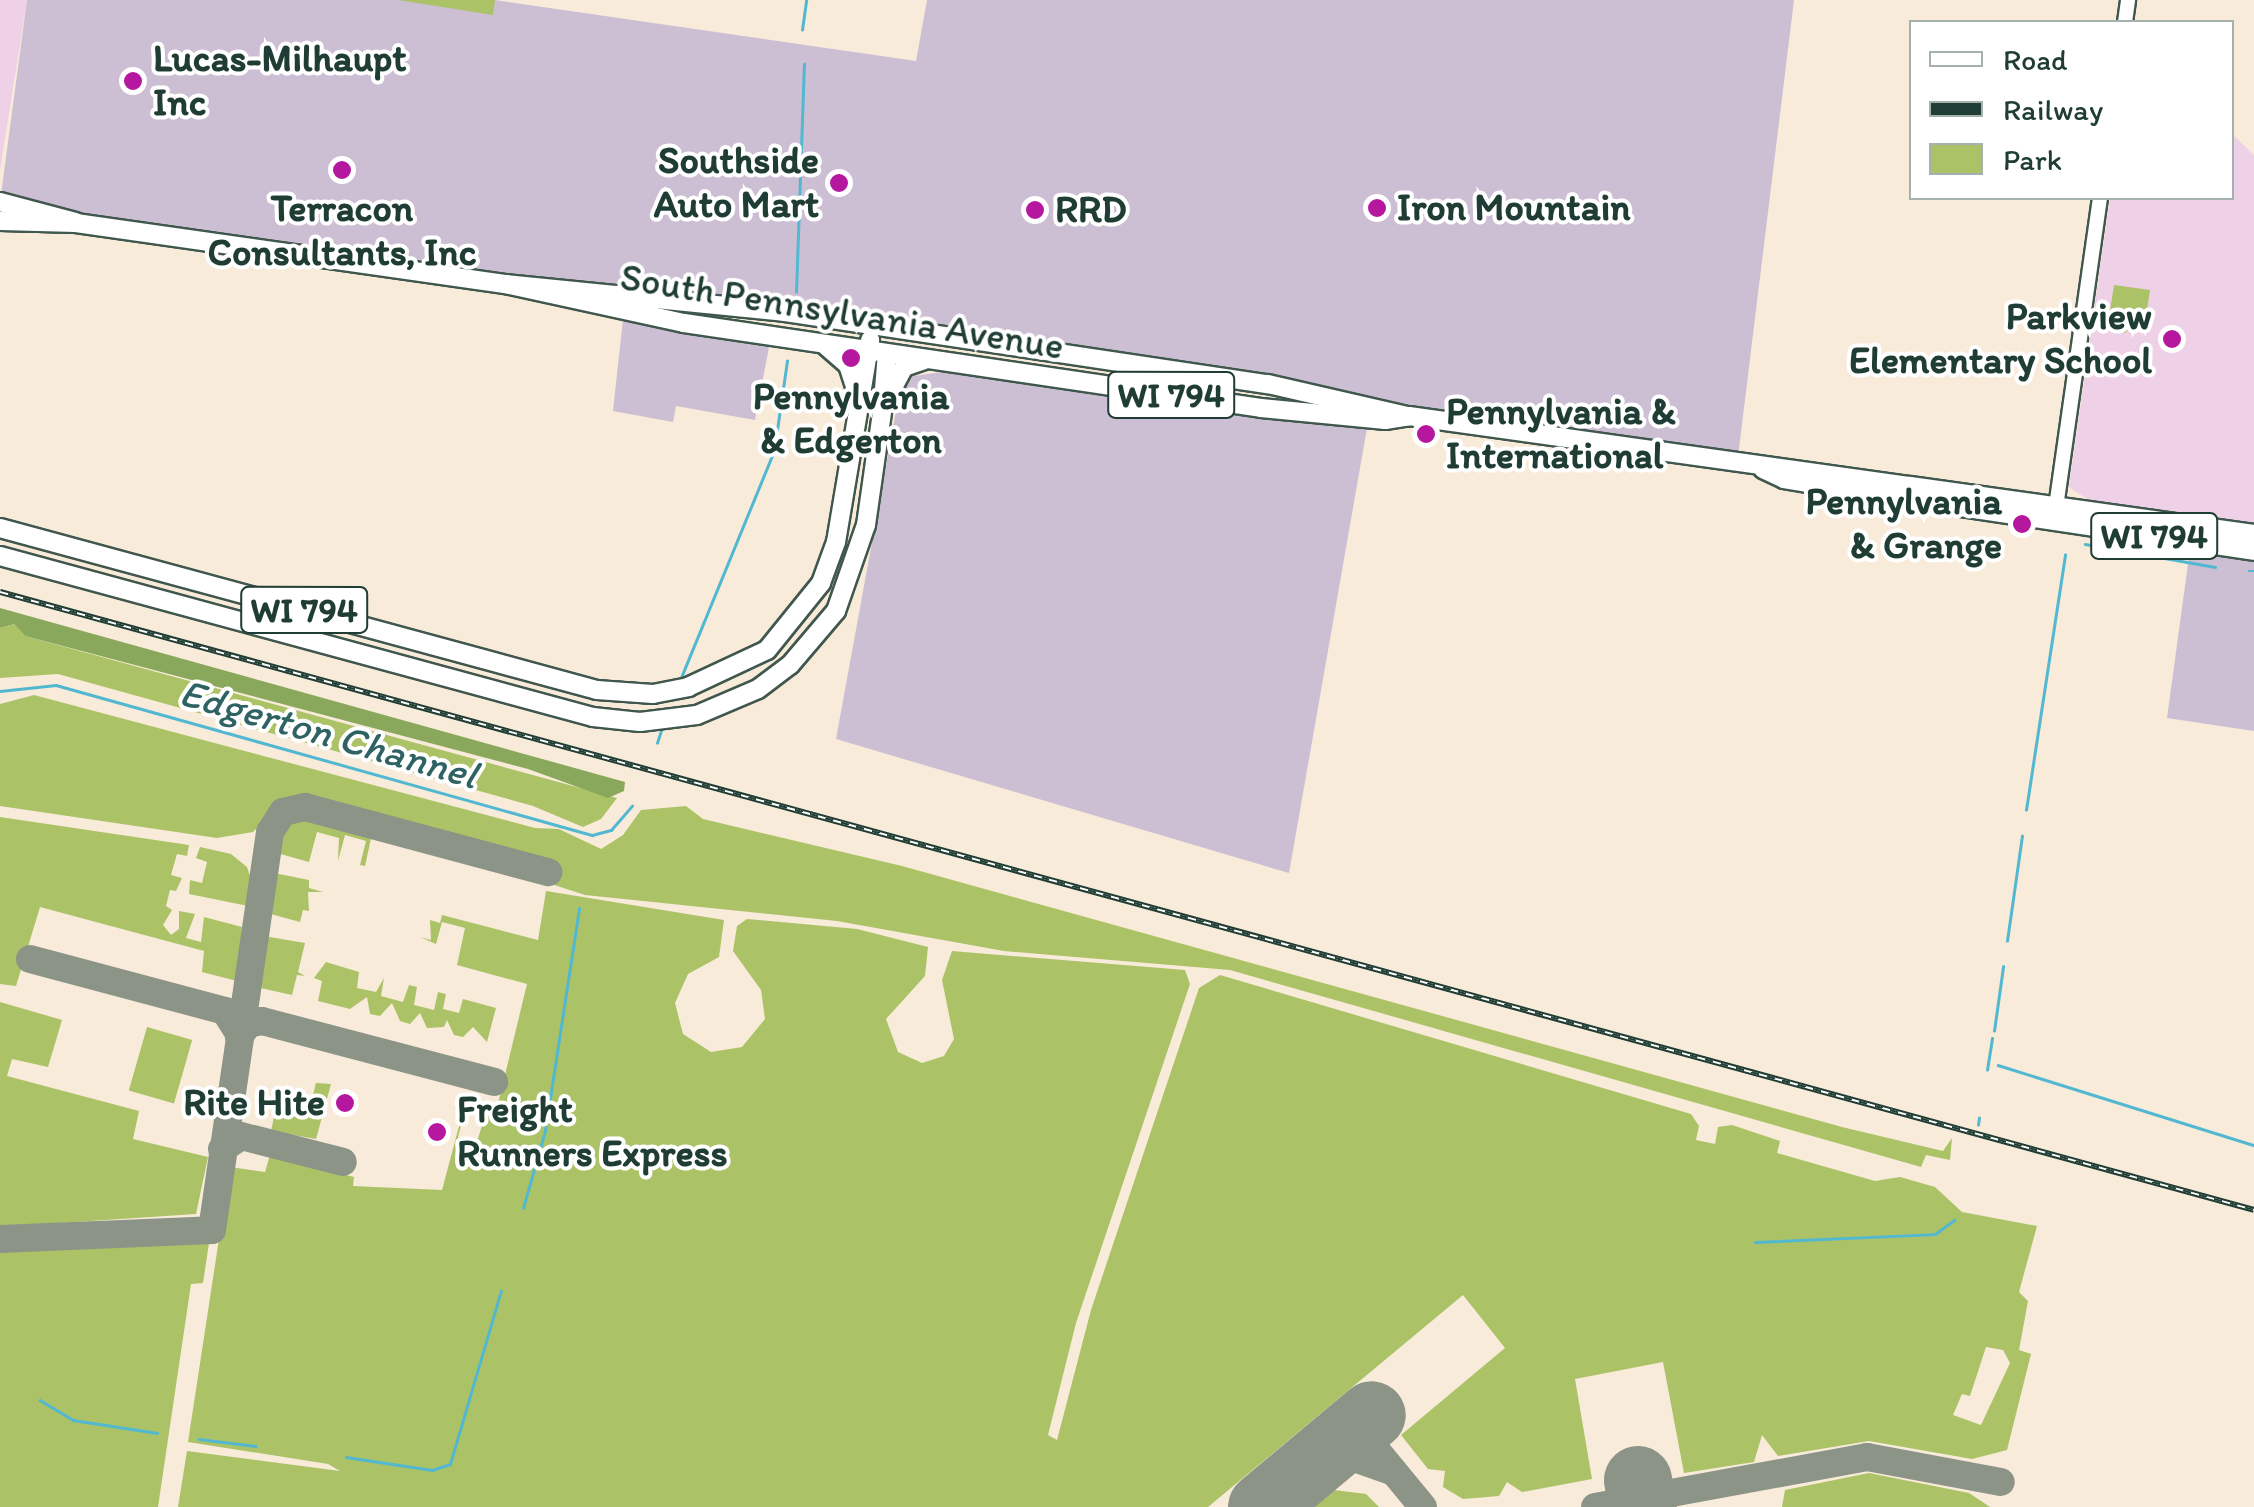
<!DOCTYPE html>
<html>
<head>
<meta charset="utf-8">
<style>
  body { margin:0 }
  #map { position:relative; width:2254px; height:1507px; overflow:hidden; background:#f8ebda; font-family:Itim,sans-serif }
  div>[style] { position:absolute }
  [style*='--x'] { left:calc(var(--x)*1px); top:calc(var(--y)*1px); width:calc(var(--w)*1px); rotate:calc(var(--a)*1deg) }
  .built>* { inset:0; background:#eed0e7 }
  .industrial>* { inset:0; background:#ccbed3 }
  .green>* { inset:0; background:#acc267; transform-origin:0 0 }
  .forest>* { inset:0; background:#89a85c }
  .stream>* { height:2.5px; margin:-1.25px; padding:0 1.25px; transform-origin:1.25px; border-radius:1.25px; background:#52b8d1 }
  .taxiway>* { height:28px; margin:-14px; padding:0 14px; transform-origin:14px; border-radius:14px; background:#8c9487 }
  .runway>* { height:68px; margin:-34px; padding:0 34px; transform-origin:34px; border-radius:34px; background:#8c9487 }
  .roads { filter:drop-shadow(2px 0 #40574d) drop-shadow(-2px 0 #40574d) drop-shadow(0 2px #40574d) drop-shadow(0 -2px #40574d) }
  .minor>* { height:14px; margin:-7px; padding:0 7px; transform-origin:7px; border-radius:7px; background:#fff }
  .major>* { height:18px; margin:-9px; padding:0 9px; transform-origin:9px; border-radius:9px; background:#fff }
  .rail>* { height:6px; margin-top:-3px; transform-origin:0; background:repeating-linear-gradient(90deg,#fff 0 8px,#1f3d34 0 16px); box-sizing:border-box; border-block:2px solid #1f3d34 }
  .dots>* { width:28px; height:28px; translate:-50% -50%; box-sizing:border-box; border:5px solid #fff; border-radius:50% }
  span { translate:-50% -50%; white-space:nowrap; text-align:center; line-height:1.15; -webkit-text-stroke:8px #fff; paint-order:stroke }
  .shield-label span { padding:2px 8px; background:#fff; border:2px solid; border-radius:8px; -webkit-text-stroke-width:0 }
  .shield-label { font-size:35px; color:#1f3d34; font-weight:700 }
  .poi-label { font-size:38px; color:#1f3d34; font-weight:700 }
  .left { translate:0 -50%; text-align:left }
  .right { translate:-100% -50%; text-align:right }
  .street-label { font-size:38px; color:#1f3d34 }
  .water-label { font-size:40px; color:#2e6263; font-style:italic }
  .legend { position:absolute; left:1909px; top:20px; width:325px; height:180px; box-sizing:border-box; background:#fff; border:2px solid #a5b1ae; margin:0; padding:12px 18px; list-style:none; font-size:30px; color:#1f3d34 }
  .legend li { display:flex; align-items:center; gap:20px; height:50px }
  .legend b { width:50px; border:2px solid #a5b1ae }
</style>
</head>
<body>
<div id="map">
  <div class="built">
    <div style="clip-path:polygon(0 0,27px 0,0 170px)"></div>
    <div style="clip-path:polygon(2232px 134px,2254px 155px,2254px 528px,2093px 503px,2069px 487px,2110px 198px,2232px 198px)"></div>
  </div>
  <div class="industrial">
    <div style="clip-path:polygon(27px 0,495px 0,916px 61px,927px 0,1794px 0,1737px 465px,1268px 384px,505px 284px,0 202px)"></div>
    <div style="clip-path:polygon(623px 319px,770px 342px,755px 420px,676px 406px,673px 422px,613px 411px)"></div>
    <div style="clip-path:polygon(956px 370px,1367px 428px,1289px 873px,836px 739px,898px 400px,913px 376px)"></div>
    <div style="clip-path:polygon(2191px 542px,2254px 550px,2254px 731px,2167px 718px)"></div>
  </div>
  <div class="green">
    <div style="clip-path:polygon(398px 0,495px 0,493px 15px)"></div>
    <div style="clip-path:polygon(2114px 285px,2150px 290px,2147px 310px,2125px 333px,2107px 330px)"></div>
    <div style="clip-path:polygon(14px 624px,25px 636px,617px 798px,601px 819px,583px 827px,533px 806px,58px 674px,0 678px,0 628px)"></div>
    <div style="clip-path:polygon(34px 695px,535px 828px,559px 829px,601px 849px,623px 835px,641px 810px,686px 806px,703px 819px,902px 866px,1842px 1127px,1943px 1151px,1952px 1138px,1950px 1160px,1926px 1155px,1921px 1167px,1230px 970px,1004px 951px,837px 921px,585px 895px,548px 883px,552px 865px,309px 800px,282px 803px,253px 832px,217px 838px,0 806px,0 704px)"></div>
    <div style="clip-path:polygon(299px 816px,372px 834px,365px 866px,360px 865px,366px 841px,345px 835px,338px 861px,339px 838px,317px 832px,309px 862px,277px 853px,285px 824px)"></div>
    <div style="clip-path:polygon(0 817px,189px 845px,187px 856px,177px 854px,171px 875px,182px 878px,176px 891px,170px 890px,166px 906px,172px 910px,163px 925px,171px 935px,179px 929px,179px 911px,195px 914px,186px 938px,201px 942px,204px 917px,242px 927px,237px 981px,202px 972px,204px 951px,40px 907px,16px 986px,0 984px)"></div>
    <div style="clip-path:polygon(200px 847px,231px 854px,247px 867px,252px 882px,248px 906px,189px 894px,190px 880px,202px 883px,207px 862px,196px 858px)"></div>
    <div style="clip-path:polygon(274px 873px,309px 880px,309px 888px,323px 892px,308px 892px,309px 911px,303px 910px,300px 922px,267px 913px)"></div>
    <div style="clip-path:polygon(evenodd,546px 891px,724px 920px,719px 957px,688px 974px,675px 1003px,683px 1034px,711px 1052px,742px 1047px,765px 1019px,761px 990px,733px 951px,737px 926px,747px 919px,857px 929px,928px 947px,925px 976px,886px 1019px,898px 1052px,922px 1063px,944px 1056px,954px 1039px,942px 980px,952px 951px,1185px 970px,1190px 984px,1076px 1323px,1048px 1435px,1057px 1440px,1091px 1310px,1199px 988px,1220px 975px,1691px 1114px,1699px 1126px,1696px 1140px,1715px 1144px,1718px 1127px,1732px 1125px,1780px 1141px,1777px 1153px,1875px 1181px,1900px 1177px,1935px 1187px,1962px 1212px,2037px 1226px,2019px 1292px,2028px 1301px,2019px 1350px,2031px 1354px,2007px 1450px,1972px 1459px,1869px 1441px,1778px 1456px,1762px 1435px,1754px 1462px,1684px 1473px,1663px 1362px,1575px 1379px,1592px 1479px,1522px 1492px,1507px 1482px,1499px 1496px,1463px 1499px,1443px 1487px,1445px 1471px,1428px 1469px,1401px 1435px,1505px 1348px,1463px 1295px,1208px 1507px,178px 1507px,187px 1451px,340px 1471px,328px 1464px,188px 1442px,230px 1167px,265px 1172px,270px 1155px,354px 1177px,353px 1186px,442px 1190px,462px 1115px,454px 1108px,465px 1111px,458px 1137px,467px 1141px,477px 1142px,485px 1115px,495px 1116px,527px 984px,457px 965px,465px 928px,442px 922px,436px 944px,420px 937px,431px 940px,430px 920px,440px 923px,442px 915px,538px 940px,546px 891px,1986px 1347px,2003px 1350px,2010px 1363px,1981px 1425px,1953px 1415px,1962px 1394px,1970px 1396px,1986px 1347px)"></div>
    <div style="clip-path:polygon(264px 936px,305px 943px,298px 972px,305px 976px,297px 975px,292px 995px,256px 987px)"></div>
    <div style="clip-path:polygon(326px 962px,359px 972px,357px 988px,376px 992px,384px 978px,381px 996px,403px 1002px,409px 985px,417px 987px,414px 1005px,434px 1010px,438px 992px,446px 994px,443px 1009px,459px 1013px,463px 999px,496px 1008px,487px 1042px,473px 1027px,463px 1037px,454px 1035px,447px 1020px,444px 1027px,427px 1028px,420px 1013px,410px 1024px,400px 1021px,392px 1003px,380px 1016px,370px 1014px,367px 997px,350px 1009px,318px 1001px,322px 981px,314px 978px)"></div>
    <div style="clip-path:polygon(0 1002px,62px 1020px,48px 1067px,12px 1059px,7px 1076px,139px 1111px,133px 1139px,208px 1157px,196px 1214px,0 1227px)"></div>
    <div style="left:147px;top:1027px;width:47px;height:66px;rotate:16deg"></div>
    <div style="clip-path:polygon(316px 1083px,331px 1084px,316px 1139px,271px 1131px,276px 1107px,308px 1114px)"></div>
    <div style="clip-path:polygon(209px 1243px,203px 1283px,191px 1284px,158px 1507px,0 1507px,0 1249px)"></div>
    <div style="clip-path:polygon(1869px 1473px,1969px 1493px,1990px 1507px,1782px 1507px,1785px 1490px)"></div>
    <div style="clip-path:polygon(1334px 1490px,1366px 1494px,1379px 1507px,1314px 1507px)"></div>
  </div>
  <div class="forest">
    <div style="clip-path:polygon(0 608px,625px 782px,624px 791px,608px 798px,528px 769px,25px 636px,14px 624px,0 628px)"></div>
  </div>
  <div class="stream">
    <div style="--x:802;--y:30;--w:30;--a:-82"></div>
    <div style="--x:796;--y:292;--w:228;--a:-88"></div>
    <div style="--x:2085;--y:544;--w:132;--a:10"></div>
    <div style="--x:2249;--y:571;--w:5;--a:0"></div>
    <div style="--x:680;--y:680;--w:248;--a:-67.7"></div>
    <div style="--x:774;--y:451;--w:91;--a:-81.8"></div>
    <div style="--x:0;--y:691;--w:56;--a:-6.1"></div>
    <div style="--x:56;--y:685;--w:557;--a:15.63"></div>
    <div style="--x:592;--y:835;--w:20;--a:-15"></div>
    <div style="--x:611;--y:830;--w:32;--a:-49"></div>
    <div style="--x:657;--y:743;--w:19;--a:-72"></div>
    <div style="--x:2026;--y:810;--w:258;--a:-81.3"></div>
    <div style="--x:2007;--y:941;--w:106;--a:-81.9"></div>
    <div style="--x:1994;--y:1031;--w:65;--a:-82"></div>
    <div style="--x:1998;--y:1065;--w:268;--a:17.4"></div>
    <div style="--x:1987;--y:1070;--w:32;--a:-81"></div>
    <div style="--x:1978;--y:1125;--w:7;--a:-82"></div>
    <div style="--x:523;--y:1208;--w:80;--a:-74.1"></div>
    <div style="--x:545;--y:1131;--w:225;--a:-81.3"></div>
    <div style="--x:1755;--y:1242;--w:180;--a:-2.5"></div>
    <div style="--x:1935;--y:1234;--w:24;--a:-36"></div>
    <div style="--x:40;--y:1400;--w:39;--a:31"></div>
    <div style="--x:73;--y:1420;--w:85;--a:8.8"></div>
    <div style="--x:199;--y:1439;--w:57;--a:7"></div>
    <div style="--x:346;--y:1457;--w:87;--a:8.6"></div>
    <div style="--x:432;--y:1470;--w:19;--a:-18"></div>
    <div style="--x:450;--y:1464;--w:180;--a:-73.6"></div>
  </div>
  <div class="taxiway">
    <div style="--x:30;--y:959;--w:202;--a:14.9"></div>
    <div style="--x:225;--y:1011;--w:26;--a:58"></div>
    <div style="--x:239;--y:1037;--w:16;--a:-55"></div>
    <div style="--x:248;--y:1024;--w:14;--a:-12"></div>
    <div style="--x:262;--y:1021;--w:240;--a:14.7"></div>
    <div style="--x:222;--y:1149;--w:23;--a:-34"></div>
    <div style="--x:241;--y:1136;--w:105;--a:14.3"></div>
    <div style="--x:0;--y:1239;--w:212;--a:-2.4"></div>
    <div style="--x:212;--y:1230;--w:402;--a:-81.7"></div>
    <div style="--x:270;--y:832;--w:24;--a:-57"></div>
    <div style="--x:283;--y:812;--w:23;--a:-13"></div>
    <div style="--x:305;--y:807;--w:252;--a:15"></div>
    <div style="--x:1357;--y:1427;--w:104;--a:50.5"></div>
    <div style="--x:1298;--y:1477;--w:30;--a:-34"></div>
    <div style="--x:1323;--y:1460;--w:24;--a:-12"></div>
    <div style="--x:1346;--y:1455;--w:51;--a:19.5"></div>
    <div style="--x:1595;--y:1507;--w:277;--a:-10.4"></div>
    <div style="--x:1867;--y:1457;--w:136;--a:10.6"></div>
  </div>
  <div class="runway">
    <div style="--x:1638;--y:1480;--w:27;--a:80"></div>
    <div style="--x:1262;--y:1507;--w:143;--a:-39.9"></div>
  </div>
  <div class="roads">
    <div class="minor">
      <div style="--x:2125;--y:22;--w:22;--a:-82"></div>
      <div style="--x:2055;--y:514;--w:319;--a:-81.9"></div>
    </div>
    <div class="major">
      <div style="--x:0;--y:202;--w:78;--a:14.9"></div>
      <div style="--x:0;--y:221;--w:76;--a:1.5"></div>
      <div style="--x:76;--y:223;--w:433;--a:8.1"></div>
      <div style="--x:505;--y:284;--w:280;--a:5.7"></div>
      <div style="--x:784;--y:312;--w:489;--a:8.5"></div>
      <div style="--x:1268;--y:384;--w:144;--a:12.9"></div>
      <div style="--x:505;--y:284;--w:183;--a:12.3"></div>
      <div style="--x:684;--y:323;--w:583;--a:8.38"></div>
      <div style="--x:1261;--y:408;--w:125;--a:5.5"></div>
      <div style="--x:1385;--y:420;--w:24;--a:-9"></div>
      <div style="--x:1409;--y:416;--w:853;--a:7.95"></div>
      <div style="--x:826;--y:346;--w:29;--a:41"></div>
      <div style="--x:848;--y:365;--w:29;--a:72"></div>
      <div style="--x:883;--y:401;--w:48;--a:-85.2"></div>
      <div style="--x:1763;--y:469;--w:23;--a:25"></div>
      <div style="--x:1784;--y:479;--w:98;--a:9.4"></div>
      <div style="--x:1881;--y:495;--w:377;--a:8.5"></div>
      <div style="--x:0;--y:528;--w:619;--a:15.18"></div>
      <div style="--x:597;--y:690;--w:56;--a:4.1"></div>
      <div style="--x:653;--y:694;--w:36;--a:-11"></div>
      <div style="--x:688;--y:687;--w:87;--a:-25.1"></div>
      <div style="--x:767;--y:650;--w:86;--a:-51.1"></div>
      <div style="--x:821;--y:583;--w:44;--a:-69.9"></div>
      <div style="--x:836;--y:542;--w:205;--a:-80.4"></div>
      <div style="--x:0;--y:556;--w:614;--a:15.19"></div>
      <div style="--x:593;--y:717;--w:47;--a:6.1"></div>
      <div style="--x:640;--y:722;--w:57;--a:-7"></div>
      <div style="--x:697;--y:715;--w:66;--a:-23.1"></div>
      <div style="--x:758;--y:689;--w:40;--a:-37"></div>
      <div style="--x:790;--y:665;--w:71;--a:-49.6"></div>
      <div style="--x:836;--y:611;--w:91;--a:-70.8"></div>
      <div style="--x:866;--y:525;--w:120;--a:-81.9"></div>
      <div style="--x:883;--y:406;--w:44;--a:-61.7"></div>
      <div style="--x:904;--y:367;--w:21;--a:-19"></div>
    </div>
  </div>
  <div class="rail">
    <div style="--x:0;--y:592;--w:2337;--a:15.33"></div>
  </div>
  <div class="dots">
    <div style="left:133px;top:81px;background:#b5179e"></div>
    <div style="left:342px;top:170px;background:#b5179e"></div>
    <div style="left:839px;top:183px;background:#b5179e"></div>
    <div style="left:1377px;top:208px;background:#b5179e"></div>
    <div style="left:1035px;top:210px;background:#b5179e"></div>
    <div style="left:2172px;top:339px;background:#b5179e"></div>
    <div style="left:851px;top:358px;background:#b5179e"></div>
    <div style="left:1426px;top:434px;background:#b5179e"></div>
    <div style="left:2022px;top:524px;background:#b5179e"></div>
    <div style="left:345px;top:1103px;background:#b5179e"></div>
    <div style="left:437px;top:1132px;background:#b5179e"></div>
  </div>
  <div class="shield-label">
    <span style="left:1171px;top:395px">WI 794</span>
    <span style="left:2154px;top:536px">WI 794</span>
    <span style="left:304px;top:610px">WI 794</span>
  </div>
  <div class="poi-label">
    <span class="left" style="left:153px;top:81px">Lucas-Milhaupt<br>Inc</span>
    <span class="right" style="left:819px;top:183px">Southside<br>Auto Mart</span>
    <span class="left" style="left:1397px;top:208px">Iron Mountain</span>
    <span style="left:342px;top:231px">Terracon<br>Consultants, Inc</span>
    <span class="left" style="left:1055px;top:210px">RRD</span>
    <span class="right" style="left:2152px;top:339px">Parkview<br>Elementary School</span>
    <span style="left:851px;top:419px">Pennylvania<br>&amp; Edgerton</span>
    <span class="left" style="left:1446px;top:434px">Pennylvania &amp;<br>International</span>
    <span class="right" style="left:2002px;top:524px">Pennylvania<br>&amp; Grange</span>
    <span class="right" style="left:325px;top:1103px">Rite Hite</span>
    <span class="left" style="left:457px;top:1132px">Freight<br>Runners Express</span>
  </div>
  <div class="street-label">
    <span style="left:842px;top:312px;rotate:9deg">South Pennsylvania Avenue</span>
  </div>
  <div class="water-label">
    <span style="left:329px;top:733px;rotate:16deg">Edgerton Channel</span>
  </div>
  <ul class="legend">
  <li><b style="height:12px;background:#fff"></b>Road</li>
  <li><b style="height:12px;background:#1f3d34"></b>Railway</li>
  <li><b style="height:28px;background:#acc267"></b>Park</li>
  </ul>
</div>
</body>
</html>
